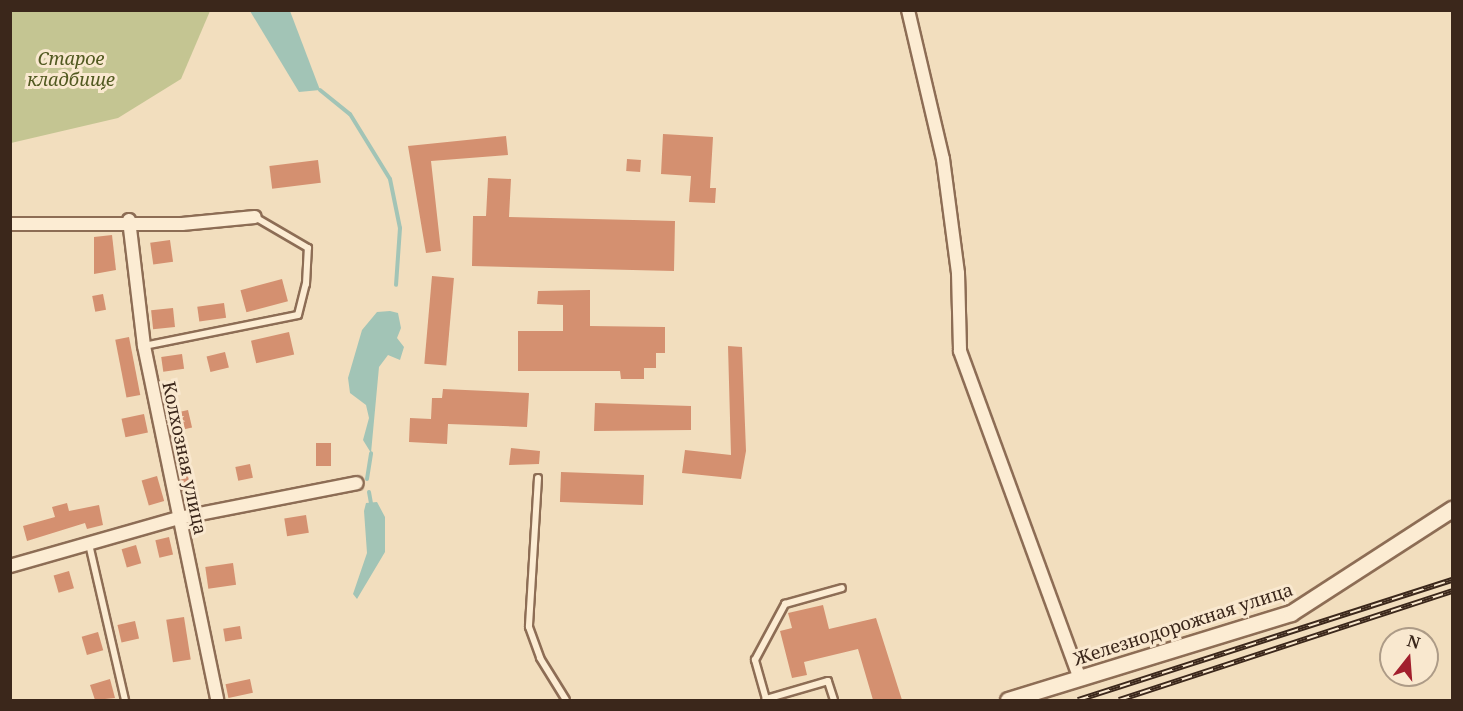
<!DOCTYPE html>
<html>
<head>
<meta charset="utf-8">
<style>
  body { margin:0 }
  #map { position:relative; width:1463px; height:711px; overflow:hidden; background:#f2debe; font-family:"Noto Serif",serif }
  div>[style] { position:absolute }
  [style*='--x'] { left:calc(var(--x)*1px); top:calc(var(--y)*1px); width:calc(var(--w)*1px); rotate:calc(var(--a)*1deg) }
  .cemetery>* { inset:0; background:#c4c592 }
  .water>* { inset:0; background:#a2c4b6 }
  .stream>* { height:4px; margin:-2px; padding:0 2px; transform-origin:2px; border-radius:2px; background:#a2c4b6 }
  .building>* { inset:0; background:#d49070; transform-origin:0 0 }
  .roads { filter:drop-shadow(2px 0 #8d6d55) drop-shadow(-2px 0 #8d6d55) drop-shadow(0 2px #8d6d55) drop-shadow(0 -2px #8d6d55) }
  .service>* { height:6px; margin:-3px; padding:0 3px; transform-origin:3px; border-radius:3px; background:#fcecd3 }
  .minor>* { height:12px; margin:-6px; padding:0 6px; transform-origin:6px; border-radius:6px; background:#fcecd3 }
  .tertiary>* { height:15px; margin:-7.5px; padding:0 7.5px; transform-origin:7.5px; border-radius:7.5px; background:#fcecd3 }
  .rail>* { height:6px; margin-top:-3px; transform-origin:0; background:repeating-linear-gradient(90deg,#f9e8cf 0 11px,#3b271b 0 22px); box-sizing:border-box; border-block:2px solid #3b271b }
  span { translate:-50% -50%; white-space:nowrap; text-align:center; line-height:1.15; -webkit-text-stroke:6px #f9e8cf; paint-order:stroke }
  .park-label { font-size:18px; color:#515920; font-style:italic }
  .street-label { font-size:18px; color:#3b271b }
  .frame { position:absolute; inset:0; border:12px solid #3b271b; pointer-events:none }
  .north { position:absolute; left:1379px; top:627px; width:60px; height:60px; box-sizing:border-box; background:#f9e8cf; border:2px solid #ad9b87; border-radius:50%; rotate:17deg; font-size:16px; font-weight:700; line-height:24px; text-align:center; color:#3b271b }
  .north::after { content:''; display:block; margin:auto; width:21px; height:27px; background:#a21f2d; clip-path:polygon(50% 0,100% 100%,50% 72%,0 100%) }
</style>
</head>
<body>
<div id="map">
  <div class="cemetery">
    <div style="clip-path:polygon(10px 11px,11px 10px,210px 11px,181px 79px,118px 118px,11px 143px)"></div>
  </div>
  <div class="water">
    <div style="clip-path:polygon(250px 11px,290px 11px,320px 90px,299px 92px)"></div>
    <div style="clip-path:polygon(390px 311px,398px 313px,401px 328px,397px 338px,404px 347px,400px 360px,388px 355px,379px 367px,371px 453px,363px 440px,369px 418px,366px 405px,350px 393px,348px 378px,362px 330px,377px 312px)"></div>
    <div style="clip-path:polygon(377px 502px,385px 517px,385px 552px,357px 599px,353px 594px,367px 553px,364px 511px,366px 503px)"></div>
  </div>
  <div class="stream">
    <div style="--x:320;--y:90;--w:38;--a:39"></div>
    <div style="--x:350;--y:114;--w:76;--a:58.4"></div>
    <div style="--x:390;--y:179;--w:50;--a:78.5"></div>
    <div style="--x:400;--y:228;--w:57;--a:94"></div>
    <div style="--x:367;--y:479;--w:26;--a:-81"></div>
    <div style="--x:369;--y:492;--w:11;--a:80"></div>
  </div>
  <div class="building">
    <div style="clip-path:polygon(663px 134px,713px 137px,710px 188px,716px 188px,715px 203px,689px 202px,691px 176px,661px 174px)"></div>
    <div style="clip-path:polygon(506px 136px,508px 155px,431px 161px,441px 251px,426px 253px,408px 146px)"></div>
    <div style="left:627px;top:159px;width:14px;height:12px;rotate:4deg"></div>
    <div style="left:318px;top:160px;width:23px;height:49px;rotate:83deg"></div>
    <div style="clip-path:polygon(488px 178px,511px 179px,509px 217px,675px 221px,674px 271px,472px 266px,473px 216px,486px 216px)"></div>
    <div style="clip-path:polygon(112px 235px,116px 270px,94px 274px,94px 237px)"></div>
    <div style="left:170px;top:240px;width:22px;height:20px;rotate:82deg"></div>
    <div style="left:432px;top:276px;width:22px;height:88px;rotate:5deg"></div>
    <div style="left:282px;top:279px;width:23px;height:43px;rotate:75deg"></div>
    <div style="clip-path:polygon(590px 290px,590px 326px,665px 327px,665px 353px,656px 353px,656px 368px,644px 368px,644px 379px,621px 379px,620px 371px,518px 371px,518px 331px,563px 331px,563px 305px,537px 304px,538px 291px)"></div>
    <div style="left:103px;top:294px;width:16px;height:11px;rotate:79deg"></div>
    <div style="left:224px;top:303px;width:15px;height:27px;rotate:82deg"></div>
    <div style="left:173px;top:308px;width:19px;height:22px;rotate:84deg"></div>
    <div style="left:289px;top:332px;width:23px;height:39px;rotate:77deg"></div>
    <div style="left:129px;top:337px;width:59px;height:14px;rotate:79deg"></div>
    <div style="clip-path:polygon(728px 346px,742px 347px,746px 451px,741px 479px,682px 473px,685px 450px,731px 455px)"></div>
    <div style="left:225px;top:352px;width:16px;height:19px;rotate:76deg"></div>
    <div style="left:182px;top:354px;width:15px;height:21px;rotate:82deg"></div>
    <div style="clip-path:polygon(443px 389px,529px 393px,527px 427px,448px 424px,447px 444px,409px 442px,410px 418px,431px 419px,432px 398px,442px 398px)"></div>
    <div style="clip-path:polygon(595px 403px,691px 406px,691px 430px,594px 431px)"></div>
    <div style="left:188px;top:410px;width:18px;height:18px;rotate:77deg"></div>
    <div style="left:144px;top:414px;width:19px;height:23px;rotate:78deg"></div>
    <div style="left:316px;top:443px;width:15px;height:23px"></div>
    <div style="clip-path:polygon(511px 448px,540px 451px,539px 464px,509px 465px)"></div>
    <div style="left:250px;top:464px;width:14px;height:15px;rotate:78deg"></div>
    <div style="left:192px;top:471px;width:23px;height:13px;rotate:80deg"></div>
    <div style="left:561px;top:472px;width:83px;height:30px;rotate:2deg"></div>
    <div style="left:157px;top:476px;width:26px;height:16px;rotate:74deg"></div>
    <div style="clip-path:polygon(67px 503px,69px 511px,99px 505px,103px 525px,87px 529px,85px 523px,27px 541px,23px 526px,55px 517px,52px 507px)"></div>
    <div style="left:306px;top:515px;width:18px;height:22px;rotate:81deg"></div>
    <div style="left:169px;top:537px;width:18px;height:14px;rotate:77deg"></div>
    <div style="left:136px;top:545px;width:19px;height:15px;rotate:74deg"></div>
    <div style="left:233px;top:563px;width:22px;height:28px;rotate:82deg"></div>
    <div style="left:69px;top:571px;width:18px;height:16px;rotate:74deg"></div>
    <div style="clip-path:polygon(823px 605px,829px 629px,876px 618px,902px 700px,873px 700px,858px 649px,804px 662px,807px 675px,792px 678px,780px 631px,792px 628px,788px 613px)"></div>
    <div style="left:184px;top:617px;width:43px;height:18px;rotate:81deg"></div>
    <div style="left:135px;top:621px;width:18px;height:18px;rotate:77deg"></div>
    <div style="left:240px;top:626px;width:13px;height:17px;rotate:81deg"></div>
    <div style="left:98px;top:632px;width:19px;height:17px;rotate:74deg"></div>
    <div style="clip-path:polygon(110px 679px,115px 698px,95px 700px,90px 685px)"></div>
    <div style="left:250px;top:679px;width:14px;height:25px;rotate:78deg"></div>
  </div>
  <div class="roads">
    <div class="service">
      <div style="--x:144;--y:346;--w:157;--a:-11.4"></div>
      <div style="--x:298;--y:315;--w:32;--a:-76"></div>
      <div style="--x:306;--y:284;--w:36;--a:-87"></div>
      <div style="--x:308;--y:248;--w:61;--a:-149.7"></div>
      <div style="--x:538;--y:478;--w:149;--a:93.5"></div>
      <div style="--x:529;--y:627;--w:33;--a:70"></div>
      <div style="--x:540;--y:658;--w:49;--a:58.2"></div>
      <div style="--x:89;--y:544;--w:160;--a:77"></div>
      <div style="--x:834;--y:700;--w:20;--a:-108"></div>
      <div style="--x:828;--y:681;--w:65;--a:163.8"></div>
      <div style="--x:766;--y:699;--w:41;--a:-105.8"></div>
      <div style="--x:755;--y:660;--w:64;--a:-61.8"></div>
      <div style="--x:785;--y:604;--w:59;--a:-15.7"></div>
    </div>
    <div class="minor">
      <div style="--x:908;--y:10;--w:153;--a:76.8"></div>
      <div style="--x:943;--y:159;--w:115;--a:82.5"></div>
      <div style="--x:958;--y:273;--w:78;--a:88.5"></div>
      <div style="--x:960;--y:351;--w:349;--a:69.9"></div>
      <div style="--x:129;--y:220;--w:127;--a:83.2"></div>
      <div style="--x:144;--y:346;--w:361;--a:78.3"></div>
      <div style="--x:10;--y:224;--w:172;--a:0"></div>
      <div style="--x:182;--y:224;--w:73;--a:-5.5"></div>
      <div style="--x:10;--y:566;--w:176;--a:-15.9"></div>
      <div style="--x:179;--y:518;--w:181;--a:-11.1"></div>
    </div>
    <div class="tertiary">
      <div style="--x:1008;--y:700;--w:296;--a:-17.1"></div>
      <div style="--x:1291;--y:613;--w:192;--a:-32.9"></div>
    </div>
  </div>
  <div class="rail">
    <div style="--x:1078;--y:700;--w:393;--a:-17.8"></div>
    <div style="--x:1119;--y:700;--w:350;--a:-18.1"></div>
  </div>
  <div class="park-label">
    <span style="left:71px;top:69px">Старое<br>кладбище</span>
  </div>
  <div class="street-label">
    <span style="left:185px;top:458px;rotate:78deg">Колхозная улица</span>
    <span style="left:1183px;top:624px;rotate:-18deg">Железнодорожная улица</span>
  </div>
  <div class="frame"></div>
  <div class="north">N</div>
</div>
</body>
</html>
